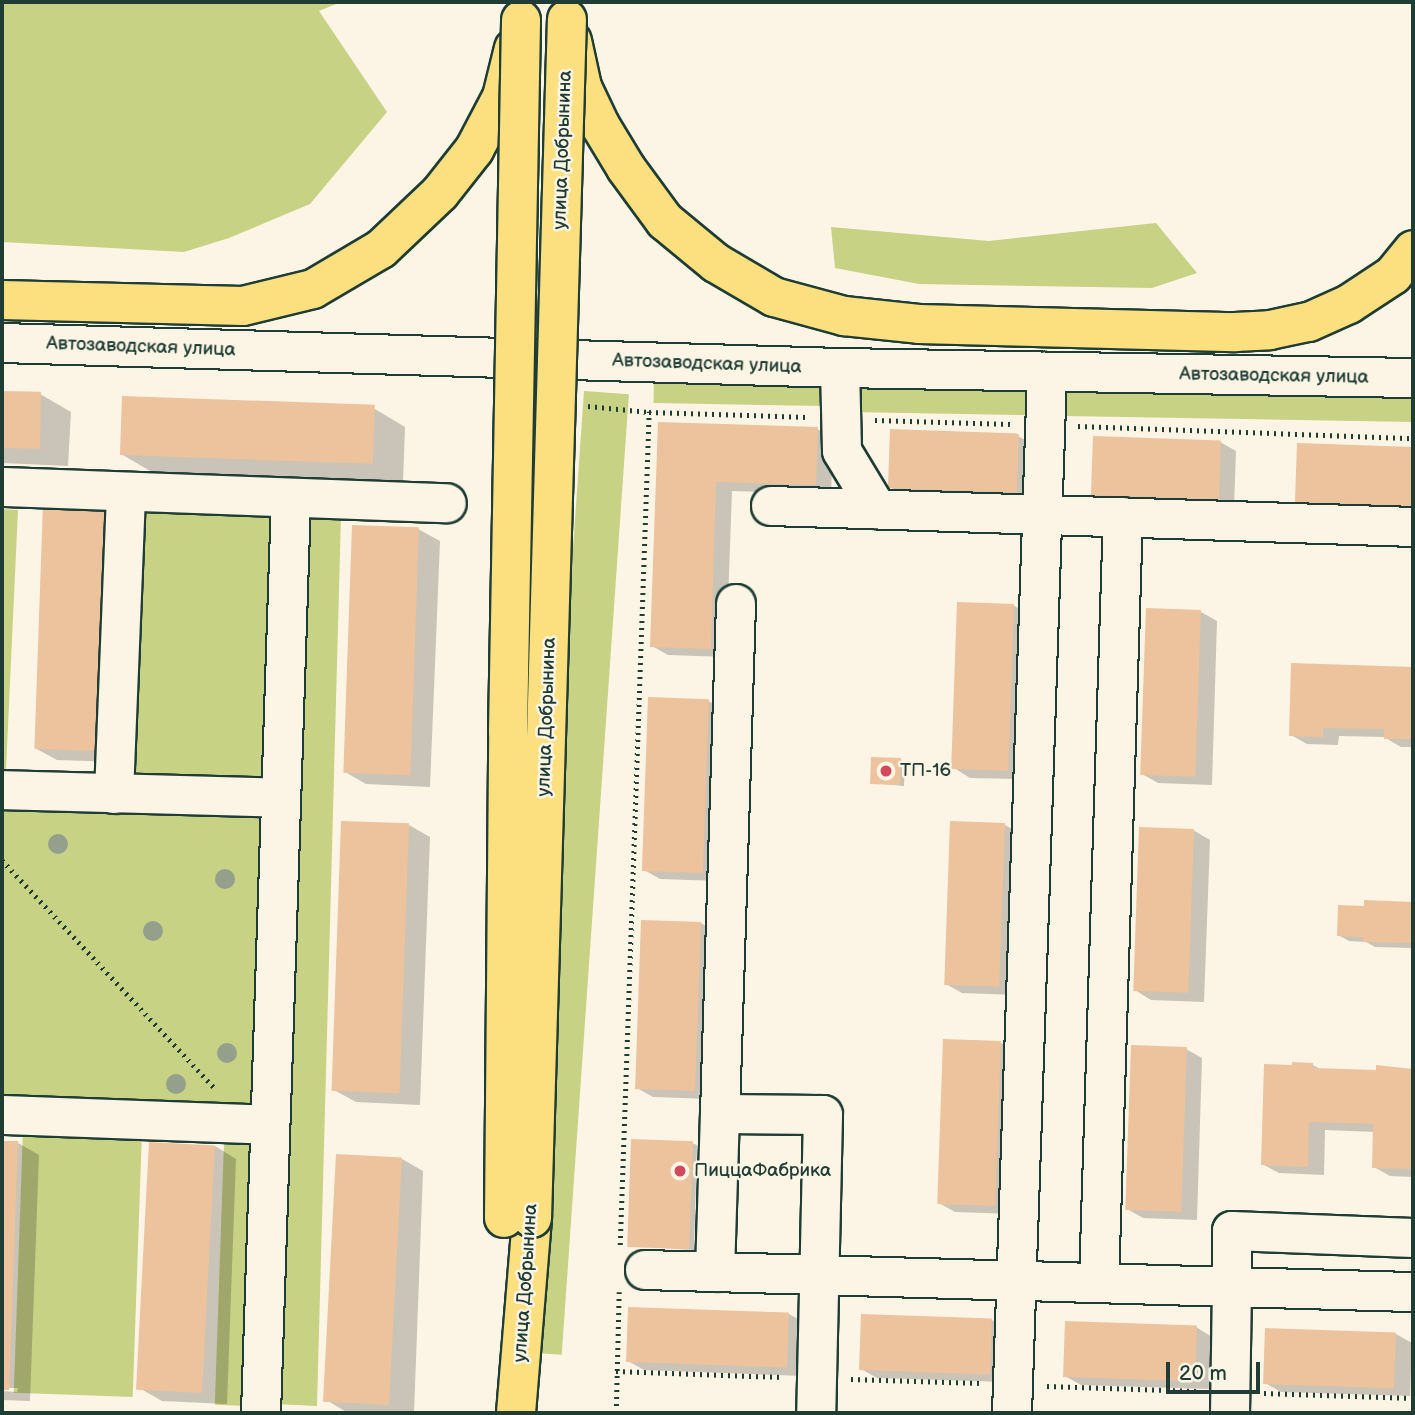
<!DOCTYPE html>
<html>
<head>
<meta charset="utf-8">
<style>
  body { margin:0 }
  #map { position:relative; width:1415px; height:1415px; overflow:hidden; background:#fcf5e5; font-family:"Balsamiq Sans",sans-serif }
  div>[style] { position:absolute }
  [style*='--x'] { left:calc(var(--x)*1px); top:calc(var(--y)*1px); width:calc(var(--w)*1px); rotate:calc(var(--a)*1deg) }
  .green>* { inset:0; background:#c7d285; transform-origin:0 0 }
  .shadow>* { inset:0; background:#0003 }
  .building>* { inset:0; background:#ecc39c; transform-origin:0 0 }
  .path>* { height:4.5px; margin-top:-2.25px; transform-origin:0; background:repeating-linear-gradient(90deg,#1f3d34 0 2px,transparent 0 7px) }
  .roads { filter:drop-shadow(2px 0 #1f3d34) drop-shadow(-2px 0 #1f3d34) drop-shadow(0 2px #1f3d34) drop-shadow(0 -2px #1f3d34) }
  .minor>* { height:38px; margin:-19px; padding:0 19px; transform-origin:19px; border-radius:19px; background:#fcf5e5 }
  .major>* { height:38px; margin:-19px; padding:0 19px; transform-origin:19px; border-radius:19px; background:#fce080 }
  .bridges { filter:drop-shadow(2px 0 #1f3d34) drop-shadow(-2px 0 #1f3d34) drop-shadow(0 2px #1f3d34) drop-shadow(0 -2px #1f3d34) }
  .major-bridge>* { height:38px; margin:-19px; padding:0 19px; transform-origin:19px; border-radius:19px; background:#fce080 }
  .trees>* { width:20px; height:20px; margin:-10px; border-radius:50%; background:#95a08c }
  .dots>* { width:19px; height:19px; translate:-50% -50%; box-sizing:border-box; border:4px solid #fcf5e5; border-radius:50% }
  span { translate:-50% -50%; white-space:nowrap; text-align:center; line-height:1.15; -webkit-text-stroke:5px #fcf5e5; paint-order:stroke }
  .street-label { font-size:19px; color:#1f3d34 }
  .poi-label { font-size:19px; color:#1f3d34 }
  .left { translate:0 -50%; text-align:left }
  .frame { position:absolute; inset:0; border:4px solid #1f3d34; pointer-events:none }
  .scale { position:absolute; left:1166px; top:1362px; width:94px; height:32px; box-sizing:border-box; border:4px solid #1f3d34; border-top:0; padding-left:9px; font-size:21px; line-height:24px; white-space:nowrap; color:#1f3d34; -webkit-text-stroke:5px #fcf5e5; paint-order:stroke }
</style>
</head>
<body>
<div id="map">
  <div class="green">
    <div style="clip-path:polygon(2px 2px,341px 2px,319px 11px,387px 112px,310px 204px,229px 238px,184px 252px,2px 242px)"></div>
    <div style="clip-path:polygon(1156px 223px,1197px 273px,1152px 288px,919px 284px,835px 268px,831px 227px,989px 241px)"></div>
    <div style="left:654px;top:375px;width:172px;height:28px;rotate:1deg"></div>
    <div style="left:851px;top:377px;width:187px;height:35px;rotate:1deg"></div>
    <div style="left:1065px;top:380px;width:348px;height:36px;rotate:1deg"></div>
    <div style="left:584px;top:391px;width:45px;height:963px;rotate:4deg"></div>
    <div style="clip-path:polygon(2px 509px,18px 510px,6px 769px,2px 769px)"></div>
    <div style="left:141px;top:509px;width:134px;height:267px;rotate:3deg"></div>
    <div style="clip-path:polygon(341px 515px,317px 1406px,274px 1404px,305px 516px)"></div>
    <div style="left:2px;top:807px;width:269px;height:297px"></div>
    <div style="left:23px;top:1129px;width:119px;height:264px;rotate:2deg"></div>
    <div style="left:224px;top:1142px;width:33px;height:263px;rotate:2deg"></div>
  </div>
  <div class="shadow">
    <div style="clip-path:polygon(2px 392px,40px 394px,71px 412px,68px 466px,2px 463px)"></div>
    <div style="clip-path:polygon(375px 409px,405px 427px,403px 483px,152px 472px,121px 454px)"></div>
    <div style="clip-path:polygon(659px 423px,817px 429px,833px 438px,831px 494px,732px 491px,726px 657px,668px 655px,652px 646px)"></div>
    <div style="clip-path:polygon(1018px 436px,1034px 445px,1032px 500px,906px 496px,890px 487px)"></div>
    <div style="clip-path:polygon(1220px 442px,1236px 451px,1234px 507px,1109px 503px,1093px 494px)"></div>
    <div style="clip-path:polygon(1299px 445px,1413px 449px,1413px 513px,1313px 510px,1297px 501px)"></div>
    <div style="clip-path:polygon(107px 506px,119px 762px,57px 760px,35px 748px)"></div>
    <div style="clip-path:polygon(418px 529px,440px 541px,430px 787px,366px 784px,345px 772px)"></div>
    <div style="clip-path:polygon(1013px 605px,1029px 615px,1024px 779px,970px 778px,954px 768px)"></div>
    <div style="clip-path:polygon(1148px 610px,1201px 612px,1217px 621px,1212px 785px,1158px 783px,1142px 774px)"></div>
    <div style="clip-path:polygon(1293px 665px,1413px 668px,1413px 747px,1401px 747px,1384px 737px,1339px 736px,1338px 745px,1307px 744px,1291px 735px)"></div>
    <div style="clip-path:polygon(708px 701px,725px 710px,719px 881px,660px 879px,644px 870px)"></div>
    <div style="clip-path:polygon(901px 760px,905px 762px,904px 786px,872px 783px)"></div>
    <div style="clip-path:polygon(409px 825px,430px 837px,420px 1105px,356px 1102px,334px 1090px)"></div>
    <div style="clip-path:polygon(1005px 825px,1021px 834px,1017px 995px,962px 993px,946px 984px)"></div>
    <div style="clip-path:polygon(1193px 830px,1210px 840px,1204px 1002px,1151px 1000px,1135px 990px)"></div>
    <div style="clip-path:polygon(1366px 902px,1413px 904px,1413px 948px,1375px 947px,1366px 942px,1349px 941px,1338px 935px,1365px 908px)"></div>
    <div style="clip-path:polygon(701px 923px,717px 933px,711px 1099px,653px 1097px,637px 1088px)"></div>
    <div style="clip-path:polygon(1001px 1043px,1017px 1052px,1012px 1214px,955px 1212px,939px 1203px)"></div>
    <div style="clip-path:polygon(1186px 1049px,1202px 1058px,1197px 1220px,1143px 1218px,1127px 1209px)"></div>
    <div style="clip-path:polygon(1313px 1065px,1322px 1070px,1378px 1072px,1378px 1066px,1413px 1070px,1413px 1177px,1390px 1176px,1374px 1167px,1375px 1132px,1325px 1130px,1324px 1175px,1279px 1173px,1262px 1164px)"></div>
    <div style="clip-path:polygon(2px 1143px,18px 1143px,39px 1155px,30px 1401px,2px 1400px,2px 1391px,17px 1392px,18px 1388px,2px 1388px)"></div>
    <div style="clip-path:polygon(692px 1143px,697px 1145px,694px 1250px,630px 1246px)"></div>
    <div style="clip-path:polygon(215px 1146px,236px 1159px,227px 1404px,162px 1401px,141px 1389px)"></div>
    <div style="clip-path:polygon(402px 1159px,423px 1171px,414px 1413px,348px 1413px,328px 1401px)"></div>
    <div style="clip-path:polygon(789px 1314px,805px 1323px,803px 1376px,644px 1370px,628px 1361px)"></div>
    <div style="clip-path:polygon(863px 1316px,992px 1320px,1008px 1330px,1006px 1382px,877px 1378px,861px 1369px)"></div>
    <div style="clip-path:polygon(1196px 1327px,1212px 1337px,1210px 1389px,1081px 1385px,1065px 1376px)"></div>
    <div style="clip-path:polygon(1396px 1334px,1412px 1343px,1410px 1396px,1281px 1392px,1265px 1383px)"></div>
  </div>
  <div class="building">
    <div style="left:2px;top:391px;width:39px;height:57px;rotate:1deg"></div>
    <div style="left:122px;top:396px;width:253px;height:59px;rotate:2deg"></div>
    <div style="clip-path:polygon(658px 422px,818px 427px,816px 485px,716px 482px,711px 649px,650px 647px)"></div>
    <div style="left:890px;top:429px;width:129px;height:59px;rotate:2deg"></div>
    <div style="left:1093px;top:436px;width:128px;height:59px;rotate:2deg"></div>
    <div style="left:1297px;top:443px;width:116px;height:59px;rotate:2deg"></div>
    <div style="left:43px;top:503px;width:64px;height:246px;rotate:2deg"></div>
    <div style="left:352px;top:525px;width:67px;height:248px;rotate:2deg"></div>
    <div style="left:957px;top:602px;width:57px;height:167px;rotate:2deg"></div>
    <div style="left:1146px;top:608px;width:55px;height:167px;rotate:2deg"></div>
    <div style="clip-path:polygon(1291px 663px,1413px 667px,1413px 739px,1384px 739px,1384px 729px,1323px 728px,1323px 737px,1289px 736px)"></div>
    <div style="left:648px;top:697px;width:61px;height:174px;rotate:2deg"></div>
    <div style="left:871px;top:757px;width:30px;height:27px;rotate:2deg"></div>
    <div style="left:341px;top:821px;width:68px;height:270px;rotate:2deg"></div>
    <div style="left:950px;top:821px;width:55px;height:164px;rotate:2deg"></div>
    <div style="left:1139px;top:827px;width:55px;height:164px;rotate:2deg"></div>
    <div style="clip-path:polygon(1364px 900px,1413px 902px,1413px 943px,1363px 942px,1363px 937px,1337px 936px,1338px 905px,1364px 906px)"></div>
    <div style="left:641px;top:920px;width:60px;height:169px;rotate:2deg"></div>
    <div style="left:943px;top:1039px;width:58px;height:165px;rotate:2deg"></div>
    <div style="left:1131px;top:1045px;width:56px;height:165px;rotate:2deg"></div>
    <div style="clip-path:polygon(1292px 1062px,1313px 1063px,1313px 1068px,1376px 1070px,1376px 1065px,1413px 1069px,1413px 1169px,1372px 1168px,1373px 1124px,1309px 1122px,1308px 1167px,1261px 1165px,1264px 1064px,1292px 1065px)"></div>
    <div style="left:631px;top:1139px;width:62px;height:108px;rotate:2deg"></div>
    <div style="clip-path:polygon(2px 1141px,18px 1141px,9px 1390px,2px 1390px)"></div>
    <div style="left:149px;top:1142px;width:66px;height:248px;rotate:3deg"></div>
    <div style="left:336px;top:1154px;width:66px;height:248px;rotate:3deg"></div>
    <div style="left:628px;top:1307px;width:161px;height:55px;rotate:2deg"></div>
    <div style="left:861px;top:1314px;width:131px;height:56px;rotate:2deg"></div>
    <div style="left:1065px;top:1321px;width:132px;height:56px;rotate:2deg"></div>
    <div style="left:1265px;top:1328px;width:131px;height:56px;rotate:2deg"></div>
  </div>
  <div class="path">
    <div style="--x:588;--y:406;--w:61;--a:5.6"></div>
    <div style="--x:875;--y:420;--w:135;--a:1.7"></div>
    <div style="--x:1078;--y:426;--w:335;--a:2.1"></div>
    <div style="--x:2;--y:860;--w:311;--a:47"></div>
    <div style="--x:620;--y:1245;--w:834;--a:-88.01"></div>
    <div style="--x:649;--y:412;--w:158;--a:1.8"></div>
    <div style="--x:616;--y:1371;--w:167;--a:2.1"></div>
    <div style="--x:851;--y:1379;--w:128;--a:1.8"></div>
    <div style="--x:1047;--y:1386;--w:149;--a:1.9"></div>
    <div style="--x:1264;--y:1393;--w:149;--a:1.9"></div>
    <div style="--x:616;--y:1413;--w:121;--a:-88.6"></div>
  </div>
  <div class="roads">
    <div class="minor">
      <div style="--x:2;--y:343;--w:838;--a:1.71"></div>
      <div style="--x:840;--y:368;--w:573;--a:1"></div>
      <div style="--x:840;--y:368;--w:83;--a:88.6"></div>
      <div style="--x:842;--y:451;--w:68;--a:58.9"></div>
      <div style="--x:2;--y:487;--w:445;--a:2.1"></div>
      <div style="--x:771;--y:506;--w:642;--a:1.87"></div>
      <div style="--x:736;--y:604;--w:510;--a:91.8"></div>
      <div style="--x:720;--y:1114;--w:103;--a:0.6"></div>
      <div style="--x:823;--y:1115;--w:298;--a:91.3"></div>
      <div style="--x:2;--y:790;--w:279;--a:1.6"></div>
      <div style="--x:114;--y:794;--w:302;--a:-87.7"></div>
      <div style="--x:2;--y:1115;--w:268;--a:2.1"></div>
      <div style="--x:645;--y:1270;--w:587;--a:1.66"></div>
      <div style="--x:1232;--y:1287;--w:56;--a:-90"></div>
      <div style="--x:1232;--y:1231;--w:181;--a:2.2"></div>
      <div style="--x:715;--y:1272;--w:158;--a:-88.2"></div>
      <div style="--x:1099;--y:1283;--w:766;--a:-88.21"></div>
      <div style="--x:261;--y:1413;--w:915;--a:-88.12"></div>
      <div style="--x:1012;--y:1413;--w:1042;--a:-88.07"></div>
      <div style="--x:1230;--y:1413;--w:126;--a:-89.1"></div>
      <div style="--x:1232;--y:1287;--w:181;--a:1.6"></div>
    </div>
    <div class="major">
      <div style="--x:572;--y:41;--w:47;--a:77.7"></div>
      <div style="--x:582;--y:87;--w:42;--a:64.7"></div>
      <div style="--x:600;--y:125;--w:50;--a:58.8"></div>
      <div style="--x:626;--y:168;--w:66;--a:53.7"></div>
      <div style="--x:665;--y:221;--w:66;--a:39.5"></div>
      <div style="--x:716;--y:263;--w:67;--a:30.4"></div>
      <div style="--x:774;--y:297;--w:73;--a:15.2"></div>
      <div style="--x:844;--y:316;--w:75;--a:6.1"></div>
      <div style="--x:919;--y:324;--w:316;--a:1.5"></div>
      <div style="--x:1235;--y:332;--w:35;--a:-3"></div>
      <div style="--x:1270;--y:330;--w:40;--a:-12"></div>
      <div style="--x:1309;--y:322;--w:44;--a:-24.2"></div>
      <div style="--x:1349;--y:304;--w:53;--a:-33.4"></div>
      <div style="--x:1393;--y:275;--w:32;--a:-51"></div>
      <div style="--x:2;--y:300;--w:241;--a:1.4"></div>
      <div style="--x:243;--y:306;--w:72;--a:-13.7"></div>
      <div style="--x:313;--y:289;--w:79;--a:-30.5"></div>
      <div style="--x:381;--y:249;--w:81;--a:-43.5"></div>
      <div style="--x:440;--y:193;--w:55;--a:-51.7"></div>
      <div style="--x:474;--y:150;--w:60;--a:-62.2"></div>
      <div style="--x:502;--y:97;--w:50;--a:-76.2"></div>
      <div style="--x:516;--y:1413;--w:196;--a:-85.3"></div>
    </div>
  </div>
  <div class="bridges">
    <div class="major-bridge">
      <div style="--x:504;--y:1218;--w:487;--a:-89.5"></div>
      <div style="--x:508;--y:731;--w:711;--a:-88.95"></div>
      <div style="--x:532;--y:1218;--w:1199;--a:-88.33"></div>
    </div>
  </div>
  <div class="trees">
    <div style="left:58px;top:844px"></div>
    <div style="left:225px;top:879px"></div>
    <div style="left:153px;top:931px"></div>
    <div style="left:227px;top:1053px"></div>
    <div style="left:176px;top:1084px"></div>
  </div>
  <div class="dots">
    <div style="left:886px;top:771px;background:#d1495b"></div>
    <div style="left:680px;top:1171px;background:#d1495b"></div>
  </div>
  <div class="street-label">
    <span style="left:563px;top:150px;rotate:-88deg">улица Добрынина</span>
    <span style="left:141px;top:347px;rotate:2deg">Автозаводская улица</span>
    <span style="left:707px;top:364px;rotate:2deg">Автозаводская улица</span>
    <span style="left:1274px;top:376px;rotate:1deg">Автозаводская улица</span>
    <span style="left:547px;top:717px;rotate:-88deg">улица Добрынина</span>
    <span style="left:526px;top:1283px;rotate:-86deg">улица Добрынина</span>
  </div>
  <div class="poi-label">
    <span class="left" style="left:900px;top:771px">ТП-16</span>
    <span class="left" style="left:694px;top:1171px">ПиццаФабрика</span>
  </div>
  <div class="frame"></div>
  <div class="scale">20 m</div>
</div>
</body>
</html>
